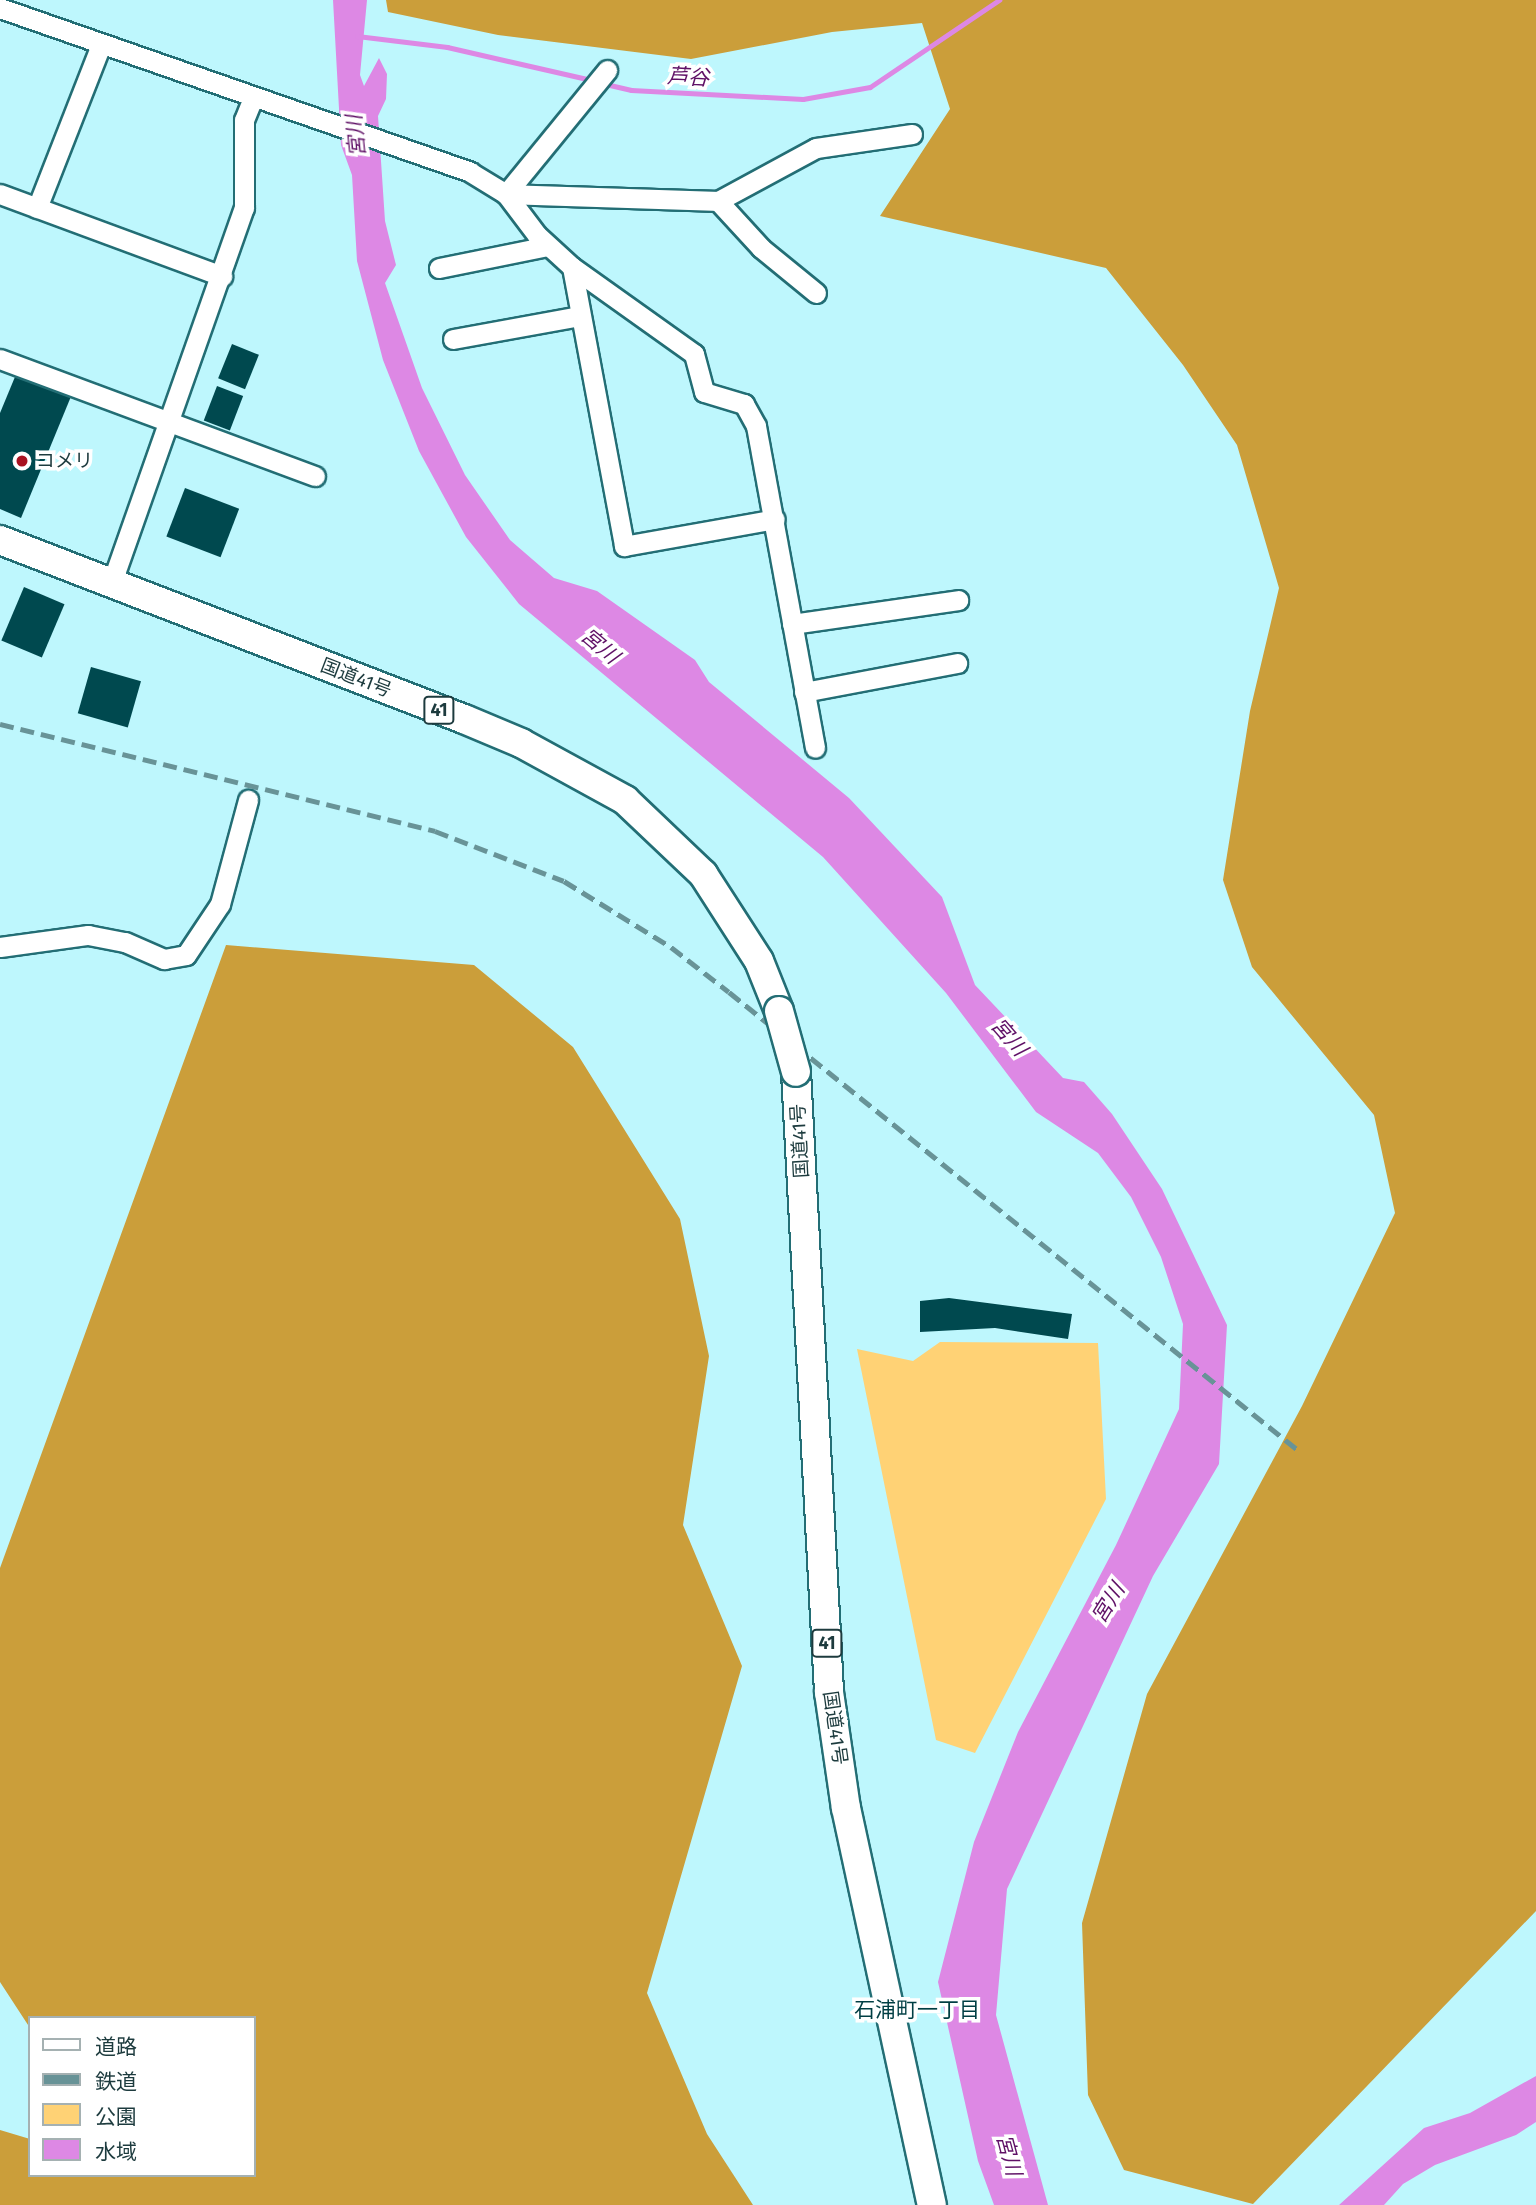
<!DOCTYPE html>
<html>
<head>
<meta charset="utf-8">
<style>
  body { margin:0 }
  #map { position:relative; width:1536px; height:2205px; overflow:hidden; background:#bef7fd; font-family:"Fira Sans","Noto Sans JP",sans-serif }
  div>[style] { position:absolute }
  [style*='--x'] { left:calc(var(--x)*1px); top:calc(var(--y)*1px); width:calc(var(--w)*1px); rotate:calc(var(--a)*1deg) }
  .green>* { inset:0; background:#ffd275 }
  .forest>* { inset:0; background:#cb9e3a }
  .water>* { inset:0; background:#dd88e4 }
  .stream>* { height:5px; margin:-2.5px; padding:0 2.5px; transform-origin:2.5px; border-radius:2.5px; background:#dd88e4 }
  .building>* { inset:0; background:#00494f; transform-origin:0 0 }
  .roads { filter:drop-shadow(2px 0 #236e75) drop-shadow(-2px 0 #236e75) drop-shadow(0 2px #236e75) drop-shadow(0 -2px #236e75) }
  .minor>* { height:19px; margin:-9.5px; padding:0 9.5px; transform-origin:9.5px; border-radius:9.5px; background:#fff }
  .highway>* { height:28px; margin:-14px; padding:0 14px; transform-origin:14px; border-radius:14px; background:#fff }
  .rail>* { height:5px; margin-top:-2.5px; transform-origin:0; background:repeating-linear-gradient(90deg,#689397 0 14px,transparent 0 21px) }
  .bridges { filter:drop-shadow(2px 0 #236e75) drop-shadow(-2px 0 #236e75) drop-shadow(0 2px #236e75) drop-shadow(0 -2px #236e75) }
  .highway-bridge>* { height:28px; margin:-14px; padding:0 14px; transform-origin:14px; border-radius:14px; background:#fff }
  .dots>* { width:19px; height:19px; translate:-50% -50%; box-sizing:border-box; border:4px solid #fff; border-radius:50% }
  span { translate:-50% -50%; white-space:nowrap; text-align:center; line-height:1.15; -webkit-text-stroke:7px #fff; paint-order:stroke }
  .shield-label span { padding:2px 5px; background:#fff; border:2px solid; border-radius:5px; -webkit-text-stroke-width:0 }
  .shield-label { font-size:18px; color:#1d3b3e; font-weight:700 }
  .poi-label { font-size:19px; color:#1d3b3e }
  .left { translate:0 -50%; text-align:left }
  .street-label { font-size:19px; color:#1d3b3e }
  .water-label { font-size:21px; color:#5f1066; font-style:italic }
  .neighbourhood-label { font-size:21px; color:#003e43 }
  .legend { position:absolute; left:28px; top:2016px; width:228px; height:161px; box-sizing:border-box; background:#fff; border:2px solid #a5b1b2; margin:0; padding:9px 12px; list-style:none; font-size:21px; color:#1d3b3e }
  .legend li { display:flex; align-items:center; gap:14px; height:35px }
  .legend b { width:35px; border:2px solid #a5b1b2 }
</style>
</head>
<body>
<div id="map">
  <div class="green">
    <div style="clip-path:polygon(940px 1342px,1098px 1343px,1106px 1499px,975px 1753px,936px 1740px,857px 1349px,913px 1361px)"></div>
  </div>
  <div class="forest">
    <div style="clip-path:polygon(386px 0,1536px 0,1536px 1911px,1253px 2204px,1124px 2170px,1088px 2095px,1082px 1923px,1147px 1694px,1302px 1406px,1395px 1213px,1374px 1115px,1252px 967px,1223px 880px,1250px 711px,1279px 588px,1237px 445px,1183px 365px,1106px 268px,880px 216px,950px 109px,922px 23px,832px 32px,691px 59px,498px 35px,388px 12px)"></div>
    <div style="clip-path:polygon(226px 945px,474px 965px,573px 1047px,680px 1219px,709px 1356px,683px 1525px,742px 1666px,647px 1993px,707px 2134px,753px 2205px,0 2205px,0 2130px,30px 2139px,30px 2175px,254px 2175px,254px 2018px,30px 2018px,30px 2028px,0 1982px,0 1568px)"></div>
  </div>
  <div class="water">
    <div style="clip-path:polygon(333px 0,367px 0,360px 75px,364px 86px,379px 58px,387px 74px,386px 99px,378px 116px,385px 221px,396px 265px,385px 283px,422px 388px,465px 475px,510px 540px,554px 578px,597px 591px,695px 660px,709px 682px,849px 798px,942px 897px,975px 985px,1063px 1078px,1084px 1082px,1112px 1114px,1162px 1189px,1227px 1325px,1219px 1464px,1153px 1576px,1007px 1889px,996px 2015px,1048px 2205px,994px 2205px,978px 2161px,938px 1982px,974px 1842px,1018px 1732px,1116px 1545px,1179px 1409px,1183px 1324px,1161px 1257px,1131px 1197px,1098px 1153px,1036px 1112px,946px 993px,823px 857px,519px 604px,466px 537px,419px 451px,383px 360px,357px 261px,352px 175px,341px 145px)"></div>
    <div style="clip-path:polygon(1536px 2076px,1536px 2122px,1516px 2135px,1435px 2165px,1403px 2184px,1384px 2205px,1339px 2205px,1424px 2128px,1470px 2113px)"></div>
  </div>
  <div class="stream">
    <div style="--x:357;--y:36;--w:91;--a:7"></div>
    <div style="--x:447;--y:47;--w:148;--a:12.9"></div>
    <div style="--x:601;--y:83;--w:31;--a:13"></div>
    <div style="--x:631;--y:90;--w:172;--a:3"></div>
    <div style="--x:803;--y:99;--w:68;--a:-10.2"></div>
    <div style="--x:870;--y:87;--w:156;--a:-34"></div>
  </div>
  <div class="building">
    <div style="left:232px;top:344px;width:29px;height:37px;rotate:22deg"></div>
    <div style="clip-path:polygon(17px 372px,72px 394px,21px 518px,0 509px,0 413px)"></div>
    <div style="left:217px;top:386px;width:28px;height:37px;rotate:21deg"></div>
    <div style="left:185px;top:488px;width:58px;height:52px;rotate:21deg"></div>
    <div style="left:24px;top:587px;width:44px;height:58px;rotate:23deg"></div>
    <div style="left:91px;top:667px;width:52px;height:48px;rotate:16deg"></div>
    <div style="clip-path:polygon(949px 1298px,1072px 1314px,1068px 1339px,995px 1328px,920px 1332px,920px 1301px)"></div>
  </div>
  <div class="roads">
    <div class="minor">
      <div style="--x:0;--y:8;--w:498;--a:19.2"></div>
      <div style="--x:470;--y:172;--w:42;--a:31.4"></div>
      <div style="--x:506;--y:194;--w:51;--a:52.9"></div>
      <div style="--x:537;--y:235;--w:47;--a:42.4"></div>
      <div style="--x:572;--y:267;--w:150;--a:35.5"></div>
      <div style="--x:694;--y:354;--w:39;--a:75"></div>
      <div style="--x:704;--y:392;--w:42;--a:16.7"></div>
      <div style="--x:744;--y:404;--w:25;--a:61"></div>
      <div style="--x:756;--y:426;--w:327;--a:79.6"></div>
      <div style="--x:0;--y:194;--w:237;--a:20.3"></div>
      <div style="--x:506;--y:194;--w:212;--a:1.9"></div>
      <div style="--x:718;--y:201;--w:111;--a:-28.4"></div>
      <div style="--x:816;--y:148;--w:97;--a:-8.3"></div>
      <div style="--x:506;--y:194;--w:160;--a:-50.8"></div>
      <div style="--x:718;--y:201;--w:64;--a:47.5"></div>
      <div style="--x:761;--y:248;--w:71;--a:39.3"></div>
      <div style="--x:37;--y:208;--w:175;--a:-68.6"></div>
      <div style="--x:572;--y:267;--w:284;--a:79.4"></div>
      <div style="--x:624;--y:546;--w:153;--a:-10.1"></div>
      <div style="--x:439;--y:268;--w:111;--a:-11.4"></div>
      <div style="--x:453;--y:339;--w:128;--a:-10.3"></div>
      <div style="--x:0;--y:359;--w:336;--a:20.4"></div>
      <div style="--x:112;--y:582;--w:397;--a:-70.6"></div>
      <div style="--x:244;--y:208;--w:88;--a:-90"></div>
      <div style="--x:244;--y:120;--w:22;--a:-68"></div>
      <div style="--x:792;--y:624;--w:168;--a:-8.2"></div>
      <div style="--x:804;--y:692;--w:156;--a:-10.7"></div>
      <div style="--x:0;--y:947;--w:89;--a:-7.8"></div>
      <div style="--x:88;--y:935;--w:38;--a:11"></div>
      <div style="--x:125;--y:942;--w:43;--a:23.6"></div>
      <div style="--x:164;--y:959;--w:22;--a:-10"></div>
      <div style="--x:186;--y:955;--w:61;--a:-56.3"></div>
      <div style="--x:220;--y:904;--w:108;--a:-74.9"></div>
    </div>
    <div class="highway">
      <div style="--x:0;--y:540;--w:497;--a:21.1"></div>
      <div style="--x:464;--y:719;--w:62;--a:22.8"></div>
      <div style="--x:521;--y:743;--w:119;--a:28.7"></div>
      <div style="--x:625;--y:800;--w:108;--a:43.5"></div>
      <div style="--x:703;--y:874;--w:103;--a:57.2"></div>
      <div style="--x:759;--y:961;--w:54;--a:68.2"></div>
      <div style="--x:796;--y:1072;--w:621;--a:86.95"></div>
      <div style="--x:829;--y:1692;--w:117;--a:81.7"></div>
      <div style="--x:846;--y:1808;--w:406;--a:77.8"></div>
    </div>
  </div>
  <div class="rail">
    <div style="--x:0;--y:724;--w:448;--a:13.8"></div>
    <div style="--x:435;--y:831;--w:138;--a:21.2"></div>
    <div style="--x:564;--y:881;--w:126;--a:31.7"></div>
    <div style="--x:671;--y:947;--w:73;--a:37.8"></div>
    <div style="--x:729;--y:992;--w:732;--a:38.84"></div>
  </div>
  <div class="bridges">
    <div class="highway-bridge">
      <div style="--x:779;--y:1011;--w:63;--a:74.4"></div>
    </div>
  </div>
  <div class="dots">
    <div style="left:22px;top:461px;background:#a81221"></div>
  </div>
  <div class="shield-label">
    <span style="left:439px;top:710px">41</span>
    <span style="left:827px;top:1643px">41</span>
  </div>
  <div class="poi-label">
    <span class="left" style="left:36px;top:461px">コメリ</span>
  </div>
  <div class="street-label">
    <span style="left:356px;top:678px;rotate:21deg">国道41号</span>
    <span style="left:800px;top:1141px;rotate:-93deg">国道41号</span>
    <span style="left:835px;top:1728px;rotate:82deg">国道41号</span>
  </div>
  <div class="water-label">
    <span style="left:688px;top:77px;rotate:3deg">芦谷</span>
    <span style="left:356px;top:136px;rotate:-96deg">宮川</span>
    <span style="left:600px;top:646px;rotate:40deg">宮川</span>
    <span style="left:1009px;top:1037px;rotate:49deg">宮川</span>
    <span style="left:1108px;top:1603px;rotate:-58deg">宮川</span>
    <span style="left:1009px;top:2155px;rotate:75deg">宮川</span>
  </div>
  <div class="neighbourhood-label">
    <span style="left:917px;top:2010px">石浦町一丁目</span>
  </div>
  <ul class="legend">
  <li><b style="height:9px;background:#fff"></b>道路</li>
  <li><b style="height:9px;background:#689397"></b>鉄道</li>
  <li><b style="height:19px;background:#ffd275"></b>公園</li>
  <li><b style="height:19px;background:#dd88e4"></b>水域</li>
  </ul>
</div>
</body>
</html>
